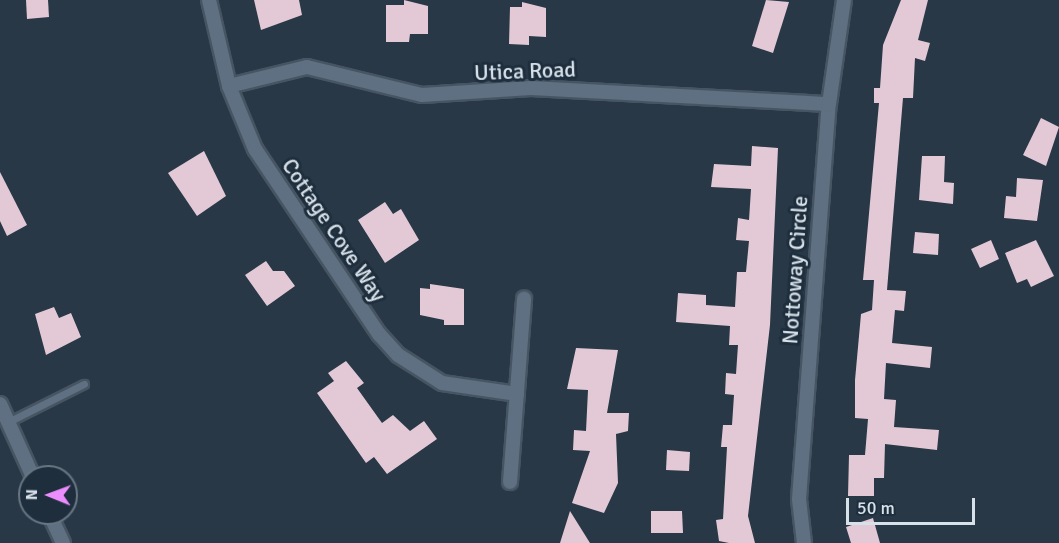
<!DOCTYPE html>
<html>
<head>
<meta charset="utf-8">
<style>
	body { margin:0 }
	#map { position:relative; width:1059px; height:543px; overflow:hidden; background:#283847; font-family:Signika,sans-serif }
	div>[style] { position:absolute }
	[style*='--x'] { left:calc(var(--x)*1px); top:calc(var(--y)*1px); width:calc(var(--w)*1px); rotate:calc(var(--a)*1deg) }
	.building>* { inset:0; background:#e3c9d5 }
	.roads { filter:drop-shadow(2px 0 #475562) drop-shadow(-2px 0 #475562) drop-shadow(0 2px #475562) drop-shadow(0 -2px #475562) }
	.service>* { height:7px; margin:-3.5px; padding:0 3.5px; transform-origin:3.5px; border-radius:3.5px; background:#5e7081 }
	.minor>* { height:14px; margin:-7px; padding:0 7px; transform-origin:7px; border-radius:7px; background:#5e7081 }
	span { translate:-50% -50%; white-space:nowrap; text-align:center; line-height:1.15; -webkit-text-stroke:6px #1e2e3c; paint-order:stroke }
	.street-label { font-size:22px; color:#d7e1ea }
	.north { position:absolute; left:18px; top:465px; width:60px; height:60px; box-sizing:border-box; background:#1e2e3c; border:2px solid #687682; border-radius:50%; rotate:271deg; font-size:16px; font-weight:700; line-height:24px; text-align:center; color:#d7e1ea }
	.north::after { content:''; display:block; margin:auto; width:21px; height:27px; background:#ea8dfd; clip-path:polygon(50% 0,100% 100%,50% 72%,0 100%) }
	.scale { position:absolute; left:846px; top:498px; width:129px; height:27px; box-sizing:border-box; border:3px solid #d7e1ea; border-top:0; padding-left:8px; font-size:18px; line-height:21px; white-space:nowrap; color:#d7e1ea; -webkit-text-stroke:4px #1e2e3c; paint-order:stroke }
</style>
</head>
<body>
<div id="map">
	<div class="building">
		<div style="clip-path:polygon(26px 0,48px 0,49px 17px,27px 19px)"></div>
		<div style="clip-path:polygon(254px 0,299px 0,302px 15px,261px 30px)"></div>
		<div style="clip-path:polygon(404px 0,428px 6px,428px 34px,410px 34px,409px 42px,386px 42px,386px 5px,404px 5px)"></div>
		<div style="clip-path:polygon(766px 0,789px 2px,773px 53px,752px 46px)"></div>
		<div style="clip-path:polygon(901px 0,928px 0,918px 40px,930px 43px,925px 61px,915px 58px,913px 98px,903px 98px,887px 290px,906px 291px,904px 311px,895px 310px,892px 343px,932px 347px,930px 368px,886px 363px,884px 399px,896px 400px,894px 427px,939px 430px,937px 450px,885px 444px,884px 478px,874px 478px,874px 496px,848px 496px,849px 455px,865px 455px,868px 419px,855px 418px,855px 380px,861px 314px,872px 310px,874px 280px,863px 280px,879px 103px,874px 103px,874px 88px,880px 88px,883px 45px)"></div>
		<div style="clip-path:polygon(522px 2px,546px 8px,546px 37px,529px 36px,529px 45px,509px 44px,510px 7px,522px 7px)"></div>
		<div style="clip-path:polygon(1041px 118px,1059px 127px,1046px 166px,1023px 155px)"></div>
		<div style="clip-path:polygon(752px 146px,778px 148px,770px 325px,748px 516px,755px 543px,729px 543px,719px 541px,716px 520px,723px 519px,727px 447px,721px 447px,723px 425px,732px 425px,734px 395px,725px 394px,726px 373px,736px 374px,738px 345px,729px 345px,730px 326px,676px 322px,678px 293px,706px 295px,706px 305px,735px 307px,737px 272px,746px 272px,749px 241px,736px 240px,738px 218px,749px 220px,751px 189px,711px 187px,714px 164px,751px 166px)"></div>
		<div style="clip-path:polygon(204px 151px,226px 196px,197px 216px,168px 173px)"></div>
		<div style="clip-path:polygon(922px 156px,945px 156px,944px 182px,954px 183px,953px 204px,919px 200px)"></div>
		<div style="clip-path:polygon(0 172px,27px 225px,7px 236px,0 221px)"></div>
		<div style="clip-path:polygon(1017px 178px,1043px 180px,1037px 221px,1004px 218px,1006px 196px,1016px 197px)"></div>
		<div style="clip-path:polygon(385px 202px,393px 214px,401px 209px,419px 240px,385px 263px,358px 220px)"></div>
		<div style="clip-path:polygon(915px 232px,939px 234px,938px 255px,913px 253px)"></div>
		<div style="clip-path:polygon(991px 240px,999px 259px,980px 268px,971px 249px)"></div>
		<div style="clip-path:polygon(1036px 240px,1054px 276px,1031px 287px,1027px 279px,1017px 283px,1005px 253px)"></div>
		<div style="clip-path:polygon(266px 261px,273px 271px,284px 271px,295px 286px,267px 306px,245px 275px)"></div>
		<div style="clip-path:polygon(430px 284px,464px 289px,464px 325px,444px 325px,444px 320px,420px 315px,420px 288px,430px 289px)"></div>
		<div style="clip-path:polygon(54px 307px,59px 318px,71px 313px,81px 337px,46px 355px,35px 314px)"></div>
		<div style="clip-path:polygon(576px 348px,618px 350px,607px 413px,629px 413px,628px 431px,616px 434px,618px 483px,604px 513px,572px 503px,590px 451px,573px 450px,574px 430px,586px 431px,588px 390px,567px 389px)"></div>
		<div style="clip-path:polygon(346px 361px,364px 383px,357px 388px,382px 423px,393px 415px,410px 431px,424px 421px,437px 439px,387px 474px,374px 457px,366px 463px,317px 393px,334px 381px,328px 373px)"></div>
		<div style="clip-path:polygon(667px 450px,690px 452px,689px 471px,666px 470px)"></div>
		<div style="clip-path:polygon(570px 511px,590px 543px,560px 543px)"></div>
		<div style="clip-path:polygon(651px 511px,682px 511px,683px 533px,651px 533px)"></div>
		<div style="clip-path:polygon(873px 518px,880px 543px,851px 543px,846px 527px)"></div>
	</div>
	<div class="roads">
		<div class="service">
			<div style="--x:8;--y:422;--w:85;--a:-26.6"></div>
		</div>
		<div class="minor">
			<div style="--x:209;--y:0;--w:88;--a:76.9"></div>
			<div style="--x:229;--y:86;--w:68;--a:67.6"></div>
			<div style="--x:255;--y:149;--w:223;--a:56.2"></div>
			<div style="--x:379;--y:334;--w:28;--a:48"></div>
			<div style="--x:398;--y:355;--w:52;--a:32.5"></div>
			<div style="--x:442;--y:383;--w:76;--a:8.3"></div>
			<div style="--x:229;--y:86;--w:80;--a:-13.7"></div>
			<div style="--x:307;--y:67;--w:118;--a:13.7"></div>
			<div style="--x:422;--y:95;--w:109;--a:-3.7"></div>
			<div style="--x:531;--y:88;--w:298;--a:3.1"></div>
			<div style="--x:0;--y:404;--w:80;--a:65.7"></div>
			<div style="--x:510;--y:482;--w:184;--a:-85.6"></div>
			<div style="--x:49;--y:513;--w:33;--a:65"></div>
			<div style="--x:804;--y:543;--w:44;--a:-96.5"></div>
			<div style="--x:799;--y:499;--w:396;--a:-85.7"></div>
			<div style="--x:829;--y:104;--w:105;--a:-81.8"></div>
		</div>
	</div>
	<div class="street-label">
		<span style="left:525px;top:71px;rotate:-2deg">Utica Road</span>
		<span style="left:334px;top:230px;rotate:56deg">Cottage Cove Way</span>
		<span style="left:795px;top:270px;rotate:-86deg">Nottoway Circle</span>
	</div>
	<div class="north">N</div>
	<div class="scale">50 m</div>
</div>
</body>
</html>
